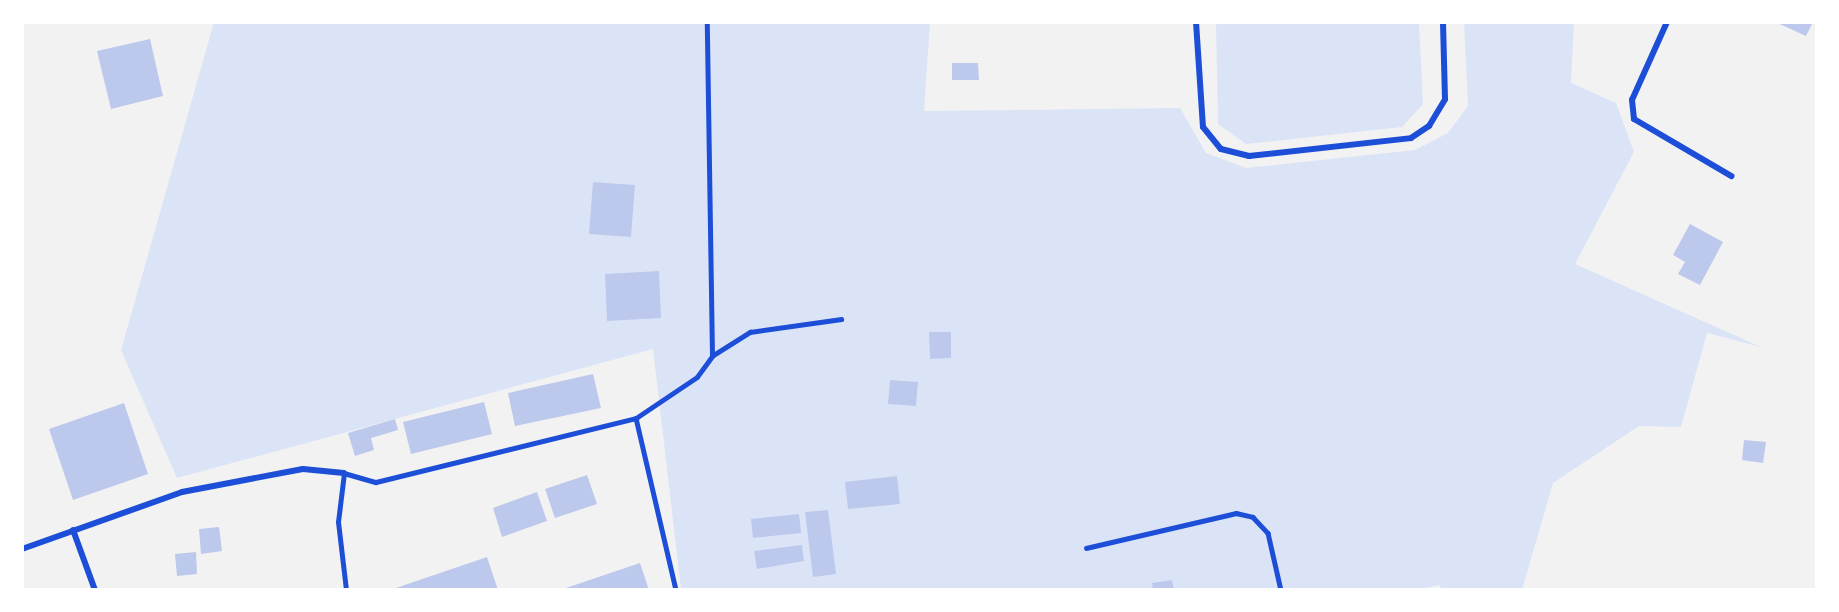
<!DOCTYPE html>
<html>
<head>
<meta charset="utf-8">
<style>
	body { margin:0 }
	#map { position:relative; width:1839px; height:612px; overflow:hidden; background:#f2f2f2; font-family:"Titillium Web",sans-serif }
	div>[style] { position:absolute }
	[style*='--x'] { left:calc(var(--x)*1px); top:calc(var(--y)*1px); width:calc(var(--w)*1px); rotate:calc(var(--a)*1deg) }
	.green>* { inset:0; background:#dbe4f7 }
	.building>* { inset:0; background:#bdc9ec }
	.service>* { height:4.5px; margin:-2.25px; padding:0 2.25px; transform-origin:2.25px; border-radius:2.25px; background:#1d4ed8 }
	.minor>* { height:6px; margin:-3px; padding:0 3px; transform-origin:3px; border-radius:3px; background:#1d4ed8 }
	span { translate:-50% -50%; white-space:nowrap; text-align:center; line-height:1.15; -webkit-text-stroke:6px #fff; paint-order:stroke }
	.frame { position:absolute; inset:0; border:24px solid #fff; pointer-events:none }
</style>
</head>
<body>
<div id="map">
	<div class="green">
		<div style="clip-path:polygon(214px 22px,930px 23px,924px 111px,1180px 108px,1206px 153px,1246px 168px,1415px 150px,1448px 133px,1468px 106px,1464px 23px,1574px 23px,1571px 83px,1616px 103px,1634px 152px,1575px 264px,1761px 347px,1707px 333px,1681px 427px,1639px 426px,1553px 483px,1522px 590px,1442px 589px,1439px 585px,1418px 590px,681px 589px,653px 349px,177px 478px,121px 350px)"></div>
		<div style="clip-path:polygon(1216px 23px,1419px 23px,1423px 104px,1402px 127px,1246px 144px,1218px 124px)"></div>
	</div>
	<div class="building">
		<div style="clip-path:polygon(1775px 22px,1813px 22px,1806px 36px)"></div>
		<div style="clip-path:polygon(150px 39px,163px 96px,111px 109px,97px 51px)"></div>
		<div style="clip-path:polygon(952px 63px,978px 63px,979px 80px,952px 80px)"></div>
		<div style="clip-path:polygon(593px 182px,635px 185px,631px 237px,589px 234px)"></div>
		<div style="clip-path:polygon(1690px 224px,1723px 242px,1700px 285px,1678px 274px,1685px 262px,1673px 255px)"></div>
		<div style="clip-path:polygon(659px 271px,661px 318px,607px 321px,605px 274px)"></div>
		<div style="clip-path:polygon(929px 332px,951px 332px,951px 358px,930px 359px)"></div>
		<div style="clip-path:polygon(593px 374px,601px 408px,515px 426px,508px 393px)"></div>
		<div style="clip-path:polygon(890px 380px,918px 382px,916px 406px,888px 404px)"></div>
		<div style="clip-path:polygon(484px 402px,492px 434px,411px 454px,403px 422px)"></div>
		<div style="clip-path:polygon(124px 403px,148px 474px,73px 500px,49px 429px)"></div>
		<div style="clip-path:polygon(395px 419px,398px 430px,371px 438px,374px 450px,355px 456px,348px 433px)"></div>
		<div style="clip-path:polygon(1744px 440px,1766px 442px,1763px 463px,1742px 460px)"></div>
		<div style="clip-path:polygon(587px 475px,597px 504px,555px 518px,545px 489px)"></div>
		<div style="clip-path:polygon(897px 476px,900px 504px,848px 509px,845px 482px)"></div>
		<div style="clip-path:polygon(537px 492px,547px 521px,502px 537px,493px 508px)"></div>
		<div style="clip-path:polygon(828px 510px,836px 574px,813px 577px,805px 512px)"></div>
		<div style="clip-path:polygon(799px 514px,801px 533px,753px 538px,751px 519px)"></div>
		<div style="clip-path:polygon(219px 527px,222px 551px,201px 554px,199px 529px)"></div>
		<div style="clip-path:polygon(802px 545px,804px 561px,757px 569px,754px 551px)"></div>
		<div style="clip-path:polygon(196px 552px,197px 574px,177px 576px,175px 554px)"></div>
		<div style="clip-path:polygon(487px 557px,498px 590px,393px 590px,393px 589px)"></div>
		<div style="clip-path:polygon(640px 563px,649px 590px,563px 590px,563px 589px)"></div>
		<div style="clip-path:polygon(1172px 580px,1174px 590px,1153px 590px,1152px 583px)"></div>
	</div>
	<div class="service">
		<div style="--x:712;--y:356;--w:45;--a:-32.3"></div>
		<div style="--x:750;--y:332;--w:92;--a:-8.1"></div>
		<div style="--x:636;--y:418;--w:177;--a:76.9"></div>
		<div style="--x:1086;--y:548;--w:154;--a:-13.1"></div>
		<div style="--x:1236;--y:513;--w:17;--a:13"></div>
		<div style="--x:1253;--y:517;--w:22;--a:47"></div>
		<div style="--x:1268;--y:533;--w:58;--a:77.2"></div>
		<div style="--x:346;--y:590;--w:68;--a:-96.7"></div>
		<div style="--x:338;--y:522;--w:49;--a:-83"></div>
		<div style="--x:344;--y:473;--w:33;--a:16"></div>
		<div style="--x:376;--y:482;--w:268;--a:-13.8"></div>
		<div style="--x:636;--y:418;--w:73;--a:-33.9"></div>
		<div style="--x:697;--y:377;--w:26;--a:-54"></div>
		<div style="--x:712;--y:356;--w:334;--a:-90.9"></div>
	</div>
	<div class="minor">
		<div style="--x:1196;--y:22;--w:105;--a:86.2"></div>
		<div style="--x:1203;--y:127;--w:28;--a:51"></div>
		<div style="--x:1221;--y:149;--w:29;--a:14"></div>
		<div style="--x:1249;--y:156;--w:163;--a:-6.3"></div>
		<div style="--x:1411;--y:138;--w:22;--a:-34"></div>
		<div style="--x:1429;--y:126;--w:31;--a:-59"></div>
		<div style="--x:1445;--y:99;--w:77;--a:-91.5"></div>
		<div style="--x:1667;--y:22;--w:85;--a:114.2"></div>
		<div style="--x:1632;--y:100;--w:19;--a:84"></div>
		<div style="--x:1634;--y:119;--w:113;--a:30.4"></div>
		<div style="--x:73;--y:530;--w:64;--a:69.9"></div>
		<div style="--x:22;--y:549;--w:170;--a:-19.6"></div>
		<div style="--x:182;--y:492;--w:123;--a:-10.8"></div>
		<div style="--x:303;--y:469;--w:41;--a:5.6"></div>
	</div>
	<div class="frame"></div>
</div>
</body>
</html>
